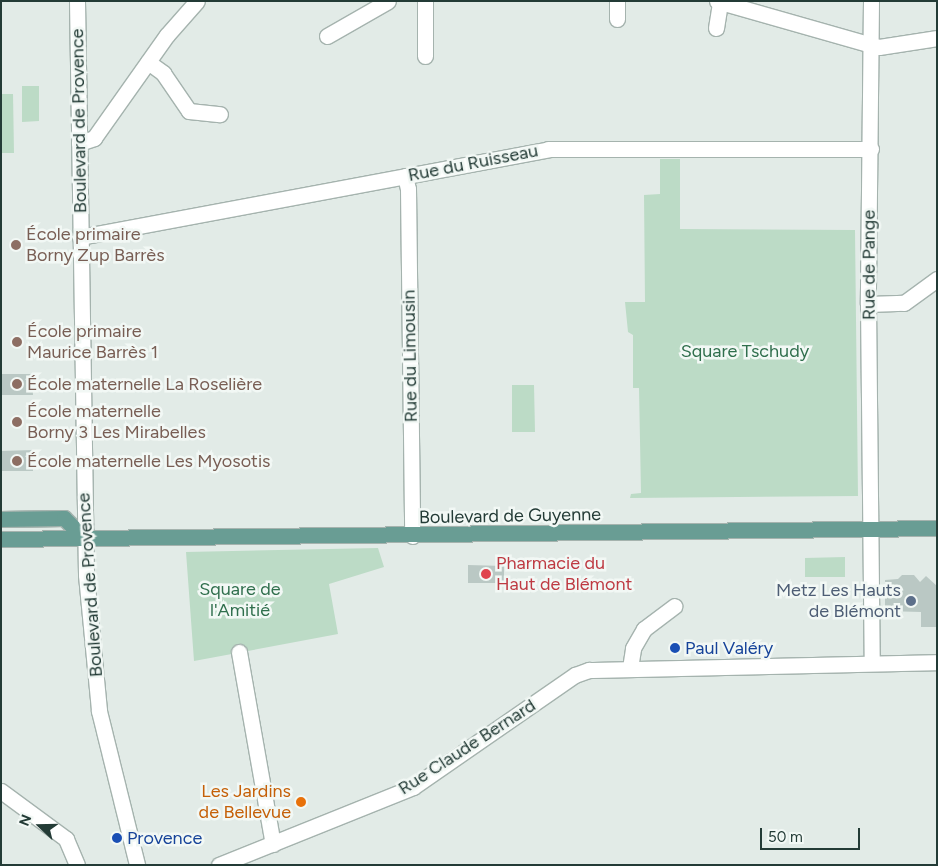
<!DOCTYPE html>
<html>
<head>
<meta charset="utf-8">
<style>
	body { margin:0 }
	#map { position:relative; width:938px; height:866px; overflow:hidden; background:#e2ebe7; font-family:Figtree,sans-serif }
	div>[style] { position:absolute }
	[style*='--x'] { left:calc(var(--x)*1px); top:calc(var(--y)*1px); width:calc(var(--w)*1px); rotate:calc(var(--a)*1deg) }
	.green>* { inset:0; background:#bcdbc6 }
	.building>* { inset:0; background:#bac8c4 }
	.roads { filter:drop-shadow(1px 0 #a5b3ae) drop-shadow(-1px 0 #a5b3ae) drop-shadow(0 1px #a5b3ae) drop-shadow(0 -1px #a5b3ae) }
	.minor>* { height:15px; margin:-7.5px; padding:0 7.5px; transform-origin:7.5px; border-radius:7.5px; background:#fff }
	.major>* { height:15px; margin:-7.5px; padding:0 7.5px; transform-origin:7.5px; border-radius:7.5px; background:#699d94 }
	.dots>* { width:14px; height:14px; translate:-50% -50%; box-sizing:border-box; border:2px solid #f2f8f5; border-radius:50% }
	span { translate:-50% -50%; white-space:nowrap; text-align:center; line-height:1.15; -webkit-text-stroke:5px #f2f8f5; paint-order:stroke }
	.street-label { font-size:18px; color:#233b36 }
	.education-label { font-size:18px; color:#785e54 }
	.left { translate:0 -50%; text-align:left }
	.park-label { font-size:18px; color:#306f4d }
	.health-label { font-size:18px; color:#be3a42 }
	.service-label { font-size:18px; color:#4e5e75 }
	.right { translate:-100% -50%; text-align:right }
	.transit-label { font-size:18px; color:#164399 }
	.food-label { font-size:18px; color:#c56008 }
	.frame { position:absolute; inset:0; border:2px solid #233b36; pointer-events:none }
	.north { position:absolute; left:15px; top:801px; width:50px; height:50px; -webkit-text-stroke:4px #f2f8f5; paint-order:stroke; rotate:291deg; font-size:14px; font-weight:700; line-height:20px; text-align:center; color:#233b36 }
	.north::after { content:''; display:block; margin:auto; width:18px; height:22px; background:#233b36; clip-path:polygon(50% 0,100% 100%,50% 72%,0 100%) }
	.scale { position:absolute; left:760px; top:828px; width:100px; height:22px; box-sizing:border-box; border:2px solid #233b36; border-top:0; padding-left:6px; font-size:15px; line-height:18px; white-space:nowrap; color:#233b36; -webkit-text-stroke:4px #f2f8f5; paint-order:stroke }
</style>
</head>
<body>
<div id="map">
	<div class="green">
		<div style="clip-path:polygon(22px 86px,39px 86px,39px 121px,22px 122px)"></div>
		<div style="clip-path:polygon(1px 94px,13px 94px,14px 153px,1px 153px)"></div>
		<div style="clip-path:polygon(660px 159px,680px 159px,680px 229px,855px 230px,858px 496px,630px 498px,631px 494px,641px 493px,639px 388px,633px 388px,633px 335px,628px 332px,625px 302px,645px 302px,644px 195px,660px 194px)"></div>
		<div style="clip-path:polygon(512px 385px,534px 385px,535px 432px,512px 432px)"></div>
		<div style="clip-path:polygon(378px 548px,384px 567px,329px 584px,338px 634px,194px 661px,186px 552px)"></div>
		<div style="clip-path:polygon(845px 557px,845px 577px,805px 577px,805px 558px)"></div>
	</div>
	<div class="building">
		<div style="clip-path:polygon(1px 374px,32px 374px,33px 395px,1px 395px)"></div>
		<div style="clip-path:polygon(33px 450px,33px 471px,1px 471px,1px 451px)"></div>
		<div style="clip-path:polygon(468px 565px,504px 566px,504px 583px,468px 583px)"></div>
		<div style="clip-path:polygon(902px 575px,914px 575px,920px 582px,926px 576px,937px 586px,937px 627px,921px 627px,921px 612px,885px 611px,885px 580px,898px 579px)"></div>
	</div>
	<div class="roads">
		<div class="minor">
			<div style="--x:77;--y:1;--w:574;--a:89.1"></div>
			<div style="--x:86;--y:575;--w:137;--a:84.5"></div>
			<div style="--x:99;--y:711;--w:159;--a:76.1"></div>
			<div style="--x:617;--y:1;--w:18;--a:90"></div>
			<div style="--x:717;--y:1;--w:168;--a:15.9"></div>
			<div style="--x:879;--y:47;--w:59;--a:-8.8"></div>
			<div style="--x:871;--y:1;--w:303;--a:90.6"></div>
			<div style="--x:868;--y:304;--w:359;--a:89.4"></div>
			<div style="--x:716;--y:28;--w:26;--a:-81"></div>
			<div style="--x:327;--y:36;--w:70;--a:-29.8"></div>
			<div style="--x:425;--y:56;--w:55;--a:-90"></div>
			<div style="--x:148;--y:62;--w:19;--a:36"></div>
			<div style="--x:163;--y:73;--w:46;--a:55.6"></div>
			<div style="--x:189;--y:111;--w:31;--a:6"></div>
			<div style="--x:79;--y:143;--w:16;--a:-18"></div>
			<div style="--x:94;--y:138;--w:126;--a:-54.7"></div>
			<div style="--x:167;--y:35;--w:45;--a:-48.6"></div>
			<div style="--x:405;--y:176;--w:13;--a:77"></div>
			<div style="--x:408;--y:189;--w:347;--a:89.3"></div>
			<div style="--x:80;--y:237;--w:476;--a:-10.6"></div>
			<div style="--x:548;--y:149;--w:323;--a:0"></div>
			<div style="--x:868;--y:304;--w:36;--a:-2"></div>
			<div style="--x:904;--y:303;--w:41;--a:-36"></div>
			<div style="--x:239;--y:652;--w:195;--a:80"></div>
			<div style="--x:630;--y:668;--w:20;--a:-81"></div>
			<div style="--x:633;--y:648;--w:22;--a:-60"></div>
			<div style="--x:644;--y:629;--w:38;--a:-37"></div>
			<div style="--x:1;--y:791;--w:81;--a:36.4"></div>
			<div style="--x:66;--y:839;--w:28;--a:67"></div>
			<div style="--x:219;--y:865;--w:209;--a:-21.9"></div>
			<div style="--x:413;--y:787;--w:197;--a:-34.7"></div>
			<div style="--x:575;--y:675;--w:15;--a:-20"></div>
			<div style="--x:589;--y:670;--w:348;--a:-1.3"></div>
		</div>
		<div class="major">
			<div style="--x:1;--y:519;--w:63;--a:-0.9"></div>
			<div style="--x:64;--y:518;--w:28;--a:45"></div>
			<div style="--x:1;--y:539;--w:936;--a:-0.67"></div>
		</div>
	</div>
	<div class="dots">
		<div style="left:16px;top:245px;background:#8d6e63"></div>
		<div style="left:17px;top:342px;background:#8d6e63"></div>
		<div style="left:17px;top:384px;background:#8d6e63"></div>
		<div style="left:17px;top:422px;background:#8d6e63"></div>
		<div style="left:17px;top:461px;background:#8d6e63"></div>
		<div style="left:486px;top:574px;background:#e0444e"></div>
		<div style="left:911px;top:601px;background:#5c6f8a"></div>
		<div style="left:675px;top:648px;background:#1a4fb4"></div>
		<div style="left:301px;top:802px;background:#e8710a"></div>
		<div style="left:117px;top:838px;background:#1a4fb4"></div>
	</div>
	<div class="street-label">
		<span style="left:79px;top:121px;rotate:-91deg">Boulevard de Provence</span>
		<span style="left:473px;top:163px;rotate:-11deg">Rue du Ruisseau</span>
		<span style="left:869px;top:265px;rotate:-90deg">Rue de Pange</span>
		<span style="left:410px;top:356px;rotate:-91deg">Rue du Limousin</span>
		<span style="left:510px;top:516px;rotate:-1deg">Boulevard de Guyenne</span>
		<span style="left:90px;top:585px;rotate:-94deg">Boulevard de Provence</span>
		<span style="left:467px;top:747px;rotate:-33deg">Rue Claude Bernard</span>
	</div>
	<div class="education-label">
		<span class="left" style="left:26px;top:245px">École primaire<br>Borny Zup Barrès</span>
		<span class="left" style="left:27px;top:342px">École primaire<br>Maurice Barrès 1</span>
		<span class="left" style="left:27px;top:384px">École maternelle La Roselière</span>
		<span class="left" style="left:27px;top:422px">École maternelle<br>Borny 3 Les Mirabelles</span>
		<span class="left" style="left:27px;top:461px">École maternelle Les Myosotis</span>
	</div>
	<div class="park-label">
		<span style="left:745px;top:351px">Square Tschudy</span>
		<span style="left:240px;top:600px">Square de<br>l'Amitié</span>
	</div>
	<div class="health-label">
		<span class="left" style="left:496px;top:574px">Pharmacie du<br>Haut de Blémont</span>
	</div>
	<div class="service-label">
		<span class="right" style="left:901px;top:601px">Metz Les Hauts<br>de Blémont</span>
	</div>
	<div class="transit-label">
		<span class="left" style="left:685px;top:648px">Paul Valéry</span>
		<span class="left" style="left:127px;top:838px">Provence</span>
	</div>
	<div class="food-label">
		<span class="right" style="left:291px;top:802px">Les Jardins<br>de Bellevue</span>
	</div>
	<div class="frame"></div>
	<div class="north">N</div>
	<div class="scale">50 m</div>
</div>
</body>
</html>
